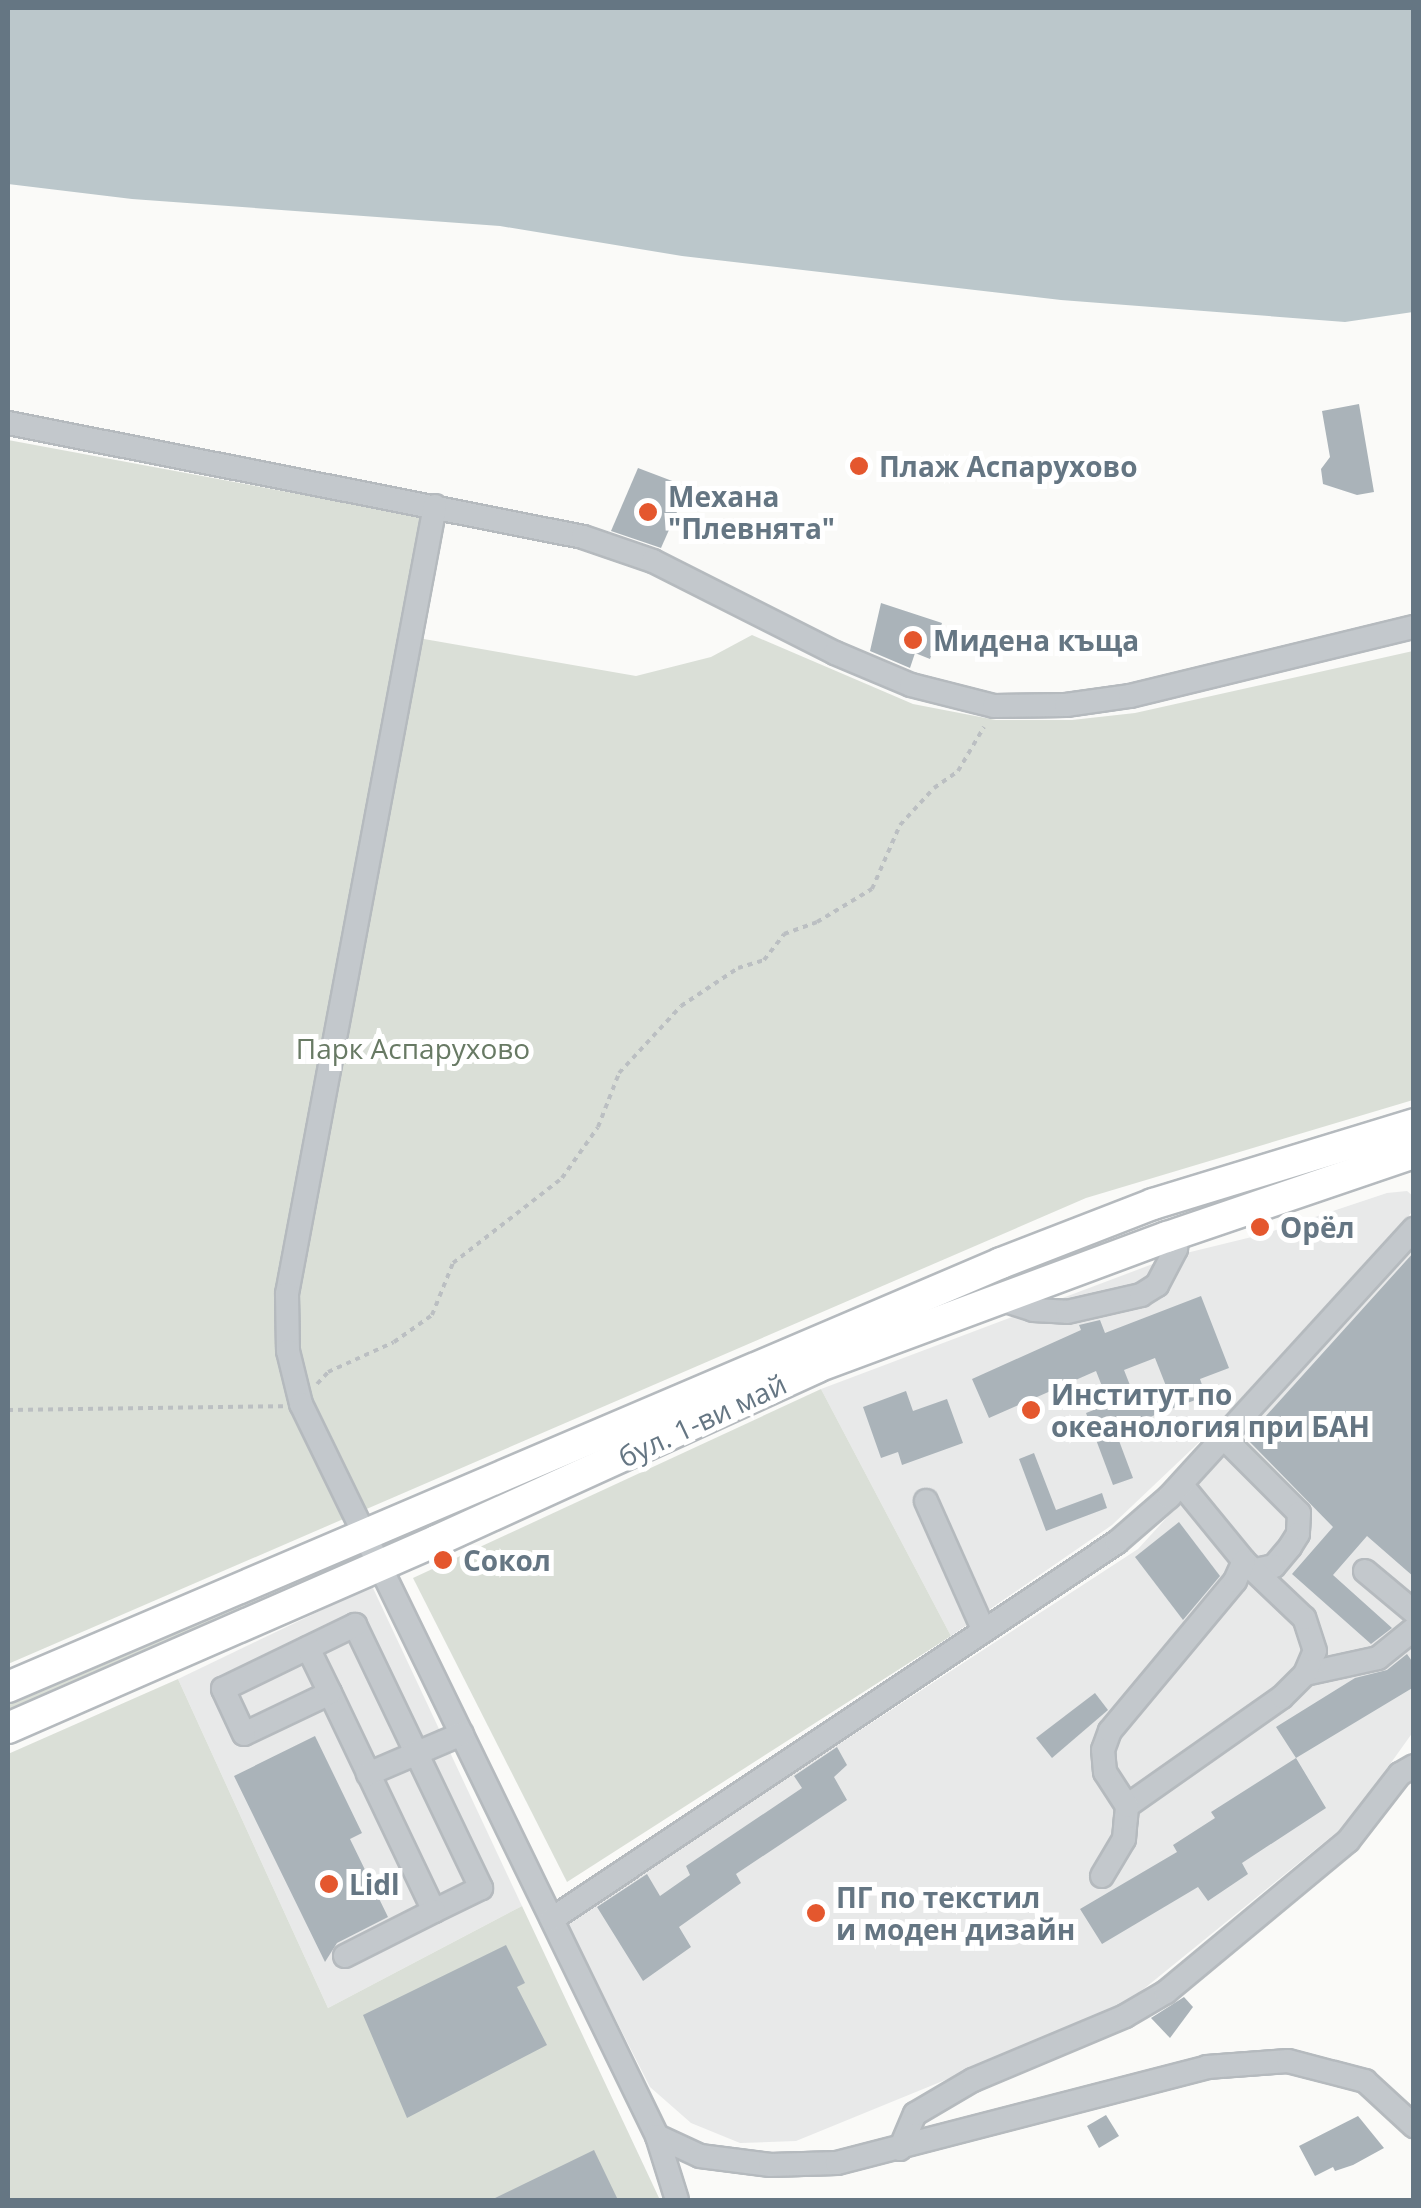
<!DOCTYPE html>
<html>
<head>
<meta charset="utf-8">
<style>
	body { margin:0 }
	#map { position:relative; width:1421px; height:2208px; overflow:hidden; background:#fafaf8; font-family:"Open Sans",sans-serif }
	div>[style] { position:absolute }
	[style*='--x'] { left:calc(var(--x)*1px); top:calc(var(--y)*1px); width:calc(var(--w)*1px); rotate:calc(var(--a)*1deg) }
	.built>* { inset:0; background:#e8e9e9 }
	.green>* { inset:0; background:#dadfd7 }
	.water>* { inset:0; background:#bbc7cb }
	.building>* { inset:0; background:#aab3b9 }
	.path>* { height:4px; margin-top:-2px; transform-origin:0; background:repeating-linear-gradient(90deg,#bbbfc2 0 5px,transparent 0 10px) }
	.roads { filter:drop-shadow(2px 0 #b5babe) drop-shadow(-2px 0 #b5babe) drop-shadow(0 2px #b5babe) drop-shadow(0 -2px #b5babe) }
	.minor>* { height:22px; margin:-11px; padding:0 11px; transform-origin:11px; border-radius:11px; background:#c3c8cc }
	.major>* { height:30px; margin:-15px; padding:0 15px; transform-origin:15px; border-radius:15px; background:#fff }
	.dots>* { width:28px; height:28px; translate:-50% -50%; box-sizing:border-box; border:5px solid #fff; border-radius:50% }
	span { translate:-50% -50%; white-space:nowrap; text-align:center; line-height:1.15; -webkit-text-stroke:10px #fff; paint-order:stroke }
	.poi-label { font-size:28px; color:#657683; font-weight:700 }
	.left { translate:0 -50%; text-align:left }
	.park-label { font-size:28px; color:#687a64 }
	.street-label { font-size:28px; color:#657683 }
	.frame { position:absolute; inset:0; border:10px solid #657683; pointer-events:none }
</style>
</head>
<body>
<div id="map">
	<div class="built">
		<div style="clip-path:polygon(1407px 1191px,1413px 1196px,1413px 1211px,1211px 1431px,1112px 1525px,951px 1636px,821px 1389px,1174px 1256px,1264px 1234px,1387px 1193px)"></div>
		<div style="clip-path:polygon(1413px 1249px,1413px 1732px,1348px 1823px,1119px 2009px,796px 2141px,740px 2143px,691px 2123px,650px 2087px,566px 1922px,1138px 1549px)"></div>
		<div style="clip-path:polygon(372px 1586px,522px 1906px,328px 2008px,178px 1679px)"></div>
	</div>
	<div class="green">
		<div style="clip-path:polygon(8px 440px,423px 517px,401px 635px,636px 676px,711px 657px,752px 635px,913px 704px,996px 720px,1072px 720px,1135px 713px,1413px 651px,1413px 1100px,1086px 1198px,8px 1664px)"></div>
		<div style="clip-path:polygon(821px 1389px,951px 1636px,567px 1882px,413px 1578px)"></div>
		<div style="clip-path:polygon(337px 1557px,340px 1565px,8px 1718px,8px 1694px)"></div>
		<div style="clip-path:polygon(178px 1679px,328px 2008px,522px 1906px,660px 2200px,8px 2200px,8px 1754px)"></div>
	</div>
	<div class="water">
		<div style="clip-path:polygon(8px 8px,1413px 8px,1413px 312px,1345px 322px,1061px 300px,682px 256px,500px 226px,132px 199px,8px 184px)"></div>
	</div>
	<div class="building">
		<div style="clip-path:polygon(1359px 404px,1374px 492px,1357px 495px,1323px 484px,1321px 469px,1330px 457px,1322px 411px)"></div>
		<div style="clip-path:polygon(638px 468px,688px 487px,661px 548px,611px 531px)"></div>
		<div style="clip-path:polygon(881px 603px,942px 623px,930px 659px,915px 653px,910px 668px,870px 651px)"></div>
		<div style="clip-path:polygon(1414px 1252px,1414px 1577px,1367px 1536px,1333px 1575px,1392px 1628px,1371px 1644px,1292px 1574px,1333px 1527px,1246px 1438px)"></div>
		<div style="clip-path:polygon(evenodd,1201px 1296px,1229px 1368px,1200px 1379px,1206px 1396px,1115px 1430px,1133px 1478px,1113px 1485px,1086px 1413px,1109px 1404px,1096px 1371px,989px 1418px,972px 1379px,1081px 1330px,1079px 1325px,1100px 1320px,1105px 1333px,1201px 1296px,1155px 1358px,1166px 1386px,1135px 1398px,1124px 1370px,1155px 1358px)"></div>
		<div style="clip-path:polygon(906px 1391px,913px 1411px,947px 1399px,963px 1443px,902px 1465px,898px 1452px,881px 1458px,863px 1407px)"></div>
		<div style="clip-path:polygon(1034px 1453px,1056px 1510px,1102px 1493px,1107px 1508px,1046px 1531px,1019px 1459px)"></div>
		<div style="clip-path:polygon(1179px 1522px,1220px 1576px,1183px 1620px,1135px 1557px)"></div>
		<div style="clip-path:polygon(1407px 1654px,1414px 1664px,1414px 1687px,1296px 1758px,1276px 1727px,1355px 1678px,1387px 1670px)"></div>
		<div style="clip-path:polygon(1095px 1693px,1108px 1710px,1052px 1758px,1036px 1738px)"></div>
		<div style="clip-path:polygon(315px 1736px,362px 1833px,350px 1839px,388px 1917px,337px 1943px,325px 1962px,234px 1776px)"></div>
		<div style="clip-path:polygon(837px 1747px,847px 1765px,834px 1777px,847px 1800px,736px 1874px,741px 1883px,679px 1927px,691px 1947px,643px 1981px,597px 1907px,647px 1874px,660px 1896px,690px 1875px,686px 1866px,802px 1788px,794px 1776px)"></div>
		<div style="clip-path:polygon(1296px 1758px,1326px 1808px,1242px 1863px,1248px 1874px,1208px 1901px,1198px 1887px,1102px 1944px,1080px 1909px,1177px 1852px,1173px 1845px,1215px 1818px,1211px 1812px)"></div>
		<div style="clip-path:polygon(506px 1945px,525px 1983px,517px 1987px,547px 2045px,407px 2118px,363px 2015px)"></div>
		<div style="clip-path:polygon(1184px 1997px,1193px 2007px,1170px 2038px,1151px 2018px)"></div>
		<div style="clip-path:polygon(1106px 2115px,1119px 2136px,1099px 2148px,1087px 2126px)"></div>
		<div style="clip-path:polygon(1358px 2116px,1384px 2148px,1353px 2165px,1335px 2171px,1333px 2167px,1315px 2176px,1299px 2146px)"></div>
		<div style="clip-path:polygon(594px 2150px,618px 2200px,491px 2200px)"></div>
	</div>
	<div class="path">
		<div style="--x:317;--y:1384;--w:16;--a:-47"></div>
		<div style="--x:328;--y:1372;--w:72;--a:-24.4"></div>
		<div style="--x:394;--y:1342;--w:47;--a:-35.4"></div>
		<div style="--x:432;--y:1315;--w:56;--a:-68"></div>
		<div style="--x:453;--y:1263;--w:138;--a:-37.9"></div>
		<div style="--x:562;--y:1178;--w:62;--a:-54.8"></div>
		<div style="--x:598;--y:1127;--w:58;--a:-68.7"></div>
		<div style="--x:619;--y:1073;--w:91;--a:-47.2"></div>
		<div style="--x:681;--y:1006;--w:69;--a:-33.7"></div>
		<div style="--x:738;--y:968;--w:27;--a:-17"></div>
		<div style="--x:764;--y:960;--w:33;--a:-52"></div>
		<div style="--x:784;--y:934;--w:35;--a:-20"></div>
		<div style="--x:817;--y:922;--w:64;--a:-31"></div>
		<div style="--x:872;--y:889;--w:70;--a:-66.4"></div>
		<div style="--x:900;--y:825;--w:50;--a:-47.4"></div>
		<div style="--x:934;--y:788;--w:29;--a:-35"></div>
		<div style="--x:958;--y:771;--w:51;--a:-59.4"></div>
		<div style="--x:8;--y:1410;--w:275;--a:-0.8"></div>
	</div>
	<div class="roads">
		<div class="minor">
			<div style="--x:8;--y:423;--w:586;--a:11.21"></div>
			<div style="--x:583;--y:537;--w:74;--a:18.9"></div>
			<div style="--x:653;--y:561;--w:204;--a:26.8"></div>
			<div style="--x:835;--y:653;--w:82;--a:22.8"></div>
			<div style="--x:911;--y:685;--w:86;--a:14.2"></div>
			<div style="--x:994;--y:706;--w:72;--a:-0.8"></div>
			<div style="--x:1066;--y:705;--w:65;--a:-8"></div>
			<div style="--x:1130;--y:696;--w:292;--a:-13.7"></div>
			<div style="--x:435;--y:506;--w:802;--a:100.64"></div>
			<div style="--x:287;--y:1294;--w:57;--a:89"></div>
			<div style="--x:288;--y:1351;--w:55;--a:76.2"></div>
			<div style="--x:301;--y:1404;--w:814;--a:64.06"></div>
			<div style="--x:657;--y:2136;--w:47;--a:24.9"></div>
			<div style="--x:700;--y:2156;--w:71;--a:7.3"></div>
			<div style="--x:770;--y:2165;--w:67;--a:-1.7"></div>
			<div style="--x:837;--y:2163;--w:382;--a:-14.5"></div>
			<div style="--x:1207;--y:2067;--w:81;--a:-4.2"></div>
			<div style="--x:1288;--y:2061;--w:80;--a:14.6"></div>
			<div style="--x:1365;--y:2081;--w:67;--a:42.6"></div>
			<div style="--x:1003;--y:1300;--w:32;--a:18"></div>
			<div style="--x:1033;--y:1310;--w:34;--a:3"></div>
			<div style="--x:1067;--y:1312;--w:76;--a:-12.9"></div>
			<div style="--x:1141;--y:1295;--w:19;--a:-32"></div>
			<div style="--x:1157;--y:1285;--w:41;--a:-62.2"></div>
			<div style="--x:1176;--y:1249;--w:16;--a:-83"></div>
			<div style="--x:1224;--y:1438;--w:106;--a:45"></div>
			<div style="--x:1299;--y:1513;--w:21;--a:93"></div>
			<div style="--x:1298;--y:1534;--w:15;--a:122"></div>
			<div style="--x:1290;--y:1547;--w:25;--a:130"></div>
			<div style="--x:1274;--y:1566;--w:19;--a:168"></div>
			<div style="--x:926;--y:1501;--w:142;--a:66"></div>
			<div style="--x:1365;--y:1571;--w:64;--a:39.9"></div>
			<div style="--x:355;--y:1625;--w:292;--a:64.4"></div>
			<div style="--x:481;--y:1888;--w:52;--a:153.9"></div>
			<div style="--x:434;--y:1911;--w:242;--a:-115.5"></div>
			<div style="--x:330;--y:1693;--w:95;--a:154.5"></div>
			<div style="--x:244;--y:1734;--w:50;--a:-115"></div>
			<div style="--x:223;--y:1689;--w:147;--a:-25.9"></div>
			<div style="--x:308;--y:1648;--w:50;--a:63.9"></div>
			<div style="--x:1305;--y:1674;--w:75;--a:-12.4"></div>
			<div style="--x:1378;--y:1658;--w:46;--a:-38.9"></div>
			<div style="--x:368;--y:1774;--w:102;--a:-23.1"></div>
			<div style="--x:1127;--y:1806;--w:189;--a:-35.1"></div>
			<div style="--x:1282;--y:1697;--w:33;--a:-45"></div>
			<div style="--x:1305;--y:1674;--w:25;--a:-67"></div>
			<div style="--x:1315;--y:1651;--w:35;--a:-108"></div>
			<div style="--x:1304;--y:1618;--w:83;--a:-136.5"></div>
			<div style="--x:1244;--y:1561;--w:99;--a:-129.3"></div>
			<div style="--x:1102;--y:1876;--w:43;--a:-59.3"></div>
			<div style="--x:1124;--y:1839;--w:21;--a:-85"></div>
			<div style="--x:1126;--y:1818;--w:12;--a:-85"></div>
			<div style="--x:1127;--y:1806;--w:40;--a:-122.9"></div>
			<div style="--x:1105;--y:1772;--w:22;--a:-95"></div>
			<div style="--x:1103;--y:1750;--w:20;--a:-70"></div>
			<div style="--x:1110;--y:1731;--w:195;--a:-50.2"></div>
			<div style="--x:1235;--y:1581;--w:22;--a:-66"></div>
			<div style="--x:552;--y:1919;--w:679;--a:-33.71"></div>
			<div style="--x:1117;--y:1542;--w:69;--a:-40.9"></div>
			<div style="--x:1169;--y:1497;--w:363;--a:-47.6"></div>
			<div style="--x:345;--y:1956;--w:100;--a:-26.8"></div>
			<div style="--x:657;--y:2136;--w:67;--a:72.6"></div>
			<div style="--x:900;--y:2149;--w:38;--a:-67"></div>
			<div style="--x:915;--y:2114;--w:67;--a:-30.4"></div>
			<div style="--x:973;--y:2080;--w:165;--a:-22.8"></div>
			<div style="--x:1125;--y:2016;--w:48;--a:-30.3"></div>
			<div style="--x:1166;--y:1992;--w:236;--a:-39.7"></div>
			<div style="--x:1348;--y:1841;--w:85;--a:-52.2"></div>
			<div style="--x:1400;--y:1774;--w:16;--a:-30"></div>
		</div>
		<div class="major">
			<div style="--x:8;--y:1687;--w:1080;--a:-23.12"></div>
			<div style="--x:1001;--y:1263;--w:163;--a:-21.2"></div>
			<div style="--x:1153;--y:1204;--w:273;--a:-17"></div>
			<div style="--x:8;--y:1728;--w:467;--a:-23.6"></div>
			<div style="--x:436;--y:1541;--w:419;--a:-24.5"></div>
			<div style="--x:817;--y:1367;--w:373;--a:-20.4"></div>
			<div style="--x:1167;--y:1237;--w:261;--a:-18.8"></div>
		</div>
	</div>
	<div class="dots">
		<div style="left:859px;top:466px;background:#e4572e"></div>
		<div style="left:648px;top:512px;background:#e4572e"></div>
		<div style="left:913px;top:640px;background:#e4572e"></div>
		<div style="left:1260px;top:1227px;background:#e4572e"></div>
		<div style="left:1031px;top:1410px;background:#e4572e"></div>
		<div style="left:443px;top:1560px;background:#e4572e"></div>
		<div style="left:329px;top:1884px;background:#e4572e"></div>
		<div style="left:816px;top:1913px;background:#e4572e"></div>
	</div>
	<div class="poi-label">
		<span class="left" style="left:879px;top:466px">Плаж Аспарухово</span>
		<span class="left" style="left:668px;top:512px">Механа<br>"Плевнята"</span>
		<span class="left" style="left:933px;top:640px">Мидена къща</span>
		<span class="left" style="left:1280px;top:1227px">Орёл</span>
		<span class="left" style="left:1051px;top:1410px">Институт по<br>океанология при БАН</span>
		<span class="left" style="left:463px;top:1560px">Сокол</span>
		<span class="left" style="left:349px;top:1884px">Lidl</span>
		<span class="left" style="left:836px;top:1913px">ПГ по текстил<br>и моден дизайн</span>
	</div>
	<div class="park-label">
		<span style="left:413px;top:1048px">Парк Аспарухово</span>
	</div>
	<div class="street-label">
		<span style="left:702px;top:1420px;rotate:-25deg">бул. 1-ви май</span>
	</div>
	<div class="frame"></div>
</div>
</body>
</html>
